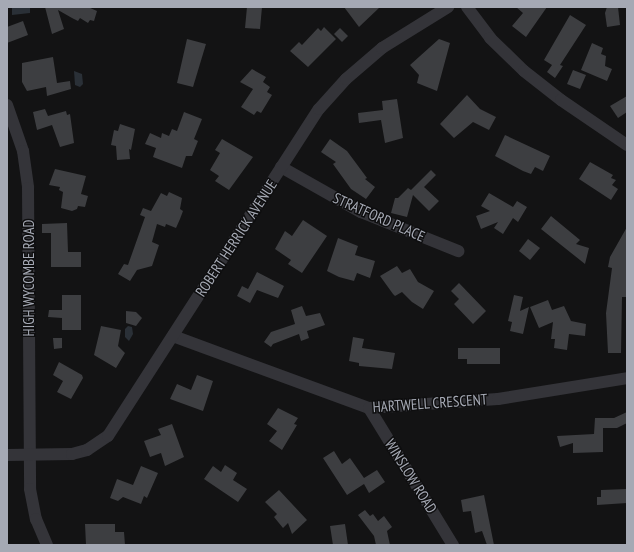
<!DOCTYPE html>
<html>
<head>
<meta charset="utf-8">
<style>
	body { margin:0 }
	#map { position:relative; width:634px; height:552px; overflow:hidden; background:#131314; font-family:"PT Sans Narrow",sans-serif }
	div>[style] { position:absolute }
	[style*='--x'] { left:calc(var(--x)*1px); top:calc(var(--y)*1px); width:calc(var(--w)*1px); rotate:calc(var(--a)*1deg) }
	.water>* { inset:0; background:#2a3037 }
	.building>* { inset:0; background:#3d3e41 }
	.minor>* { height:12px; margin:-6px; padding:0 6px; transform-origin:6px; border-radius:6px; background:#343439 }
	span { translate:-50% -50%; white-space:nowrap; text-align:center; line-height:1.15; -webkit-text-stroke:3px #0e0e0f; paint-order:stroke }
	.street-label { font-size:15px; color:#a5a9b4 }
	.frame { position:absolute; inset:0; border:8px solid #a5a9b4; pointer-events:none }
</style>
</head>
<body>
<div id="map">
	<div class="water">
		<div style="clip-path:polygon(12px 7px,30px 7px,30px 13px,12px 15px)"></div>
		<div style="clip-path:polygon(74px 71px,82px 74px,83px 84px,80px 87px,75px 85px)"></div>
		<div style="clip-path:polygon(128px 326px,132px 327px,133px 334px,129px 341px,125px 337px,125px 329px)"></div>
	</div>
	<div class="building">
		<div style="clip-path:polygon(45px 7px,88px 7px,97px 11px,94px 21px,90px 20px,88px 23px,80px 18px,78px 21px,72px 18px,58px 10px,64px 29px,52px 34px)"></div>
		<div style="clip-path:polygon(247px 7px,262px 7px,260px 29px,245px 28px)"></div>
		<div style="clip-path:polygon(344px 7px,380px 7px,359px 27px)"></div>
		<div style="clip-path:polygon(516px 7px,547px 7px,526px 37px,512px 26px,523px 13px)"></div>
		<div style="clip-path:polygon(607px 7px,618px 7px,620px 25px,607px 27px,605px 13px)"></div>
		<div style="clip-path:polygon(570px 15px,586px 25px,560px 65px,563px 66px,555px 78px,547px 72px,552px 65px,544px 60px)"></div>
		<div style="clip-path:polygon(23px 21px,28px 35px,7px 43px,7px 27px)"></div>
		<div style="clip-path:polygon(324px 27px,336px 39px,308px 67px,290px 51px,299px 42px,302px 45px,318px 28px,321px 31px)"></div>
		<div style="clip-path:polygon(340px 28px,348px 36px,342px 42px,334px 34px)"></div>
		<div style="clip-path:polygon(187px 39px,206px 44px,193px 87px,177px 83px)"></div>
		<div style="clip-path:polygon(439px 39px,450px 43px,437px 91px,417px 83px,419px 75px,410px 65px)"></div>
		<div style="clip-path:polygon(592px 43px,603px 48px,601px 54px,606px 56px,605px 66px,612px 69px,607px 81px,581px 70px)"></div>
		<div style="clip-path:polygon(53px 57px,57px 83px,70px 81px,71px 89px,47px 96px,46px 87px,27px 91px,22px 82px,22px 63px)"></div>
		<div style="clip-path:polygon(252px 69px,266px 77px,263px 82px,270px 87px,267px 92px,272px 95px,261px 113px,257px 111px,254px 115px,241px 107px,253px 89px,240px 82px)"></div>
		<div style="clip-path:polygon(573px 70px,586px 75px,580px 89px,567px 84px)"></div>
		<div style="clip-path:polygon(467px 95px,480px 109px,496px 117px,489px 130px,473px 122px,454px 138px,440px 124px)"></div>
		<div style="clip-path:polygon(627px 96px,627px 112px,618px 118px,610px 106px)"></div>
		<div style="clip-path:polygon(397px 99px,403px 138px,385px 143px,381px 120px,359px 123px,358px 113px,383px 110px,382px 101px)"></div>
		<div style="clip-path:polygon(45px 109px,48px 116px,66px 111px,67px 115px,70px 114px,74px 143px,60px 147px,52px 125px,37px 130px,33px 112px)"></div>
		<div style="clip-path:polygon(184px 112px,202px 119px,194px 139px,198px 141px,192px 156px,186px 156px,182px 168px,153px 157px,156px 148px,145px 144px,150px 133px,161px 138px,162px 133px,169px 136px,172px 129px,177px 131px)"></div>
		<div style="clip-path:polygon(120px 124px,135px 129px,131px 150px,129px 149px,130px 159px,117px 160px,116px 146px,111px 145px,114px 130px,118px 131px)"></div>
		<div style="clip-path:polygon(505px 135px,550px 156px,543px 171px,535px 167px,531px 174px,523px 171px,495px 156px)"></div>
		<div style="clip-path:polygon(222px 139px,253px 157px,229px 190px,215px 181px,219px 176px,210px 170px,220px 153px,215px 150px)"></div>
		<div style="clip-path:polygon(330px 139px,347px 151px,367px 178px,365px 179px,375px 187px,366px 199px,351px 189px,333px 164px,336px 162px,321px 152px)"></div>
		<div style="clip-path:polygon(590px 162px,613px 175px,611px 178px,616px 180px,612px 185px,618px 189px,611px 200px,579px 179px)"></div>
		<div style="clip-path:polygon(55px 169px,86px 176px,81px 194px,88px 196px,85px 207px,78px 206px,77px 209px,72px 211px,61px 208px,63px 192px,59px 190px,60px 187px,49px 185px)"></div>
		<div style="clip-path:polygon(431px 170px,436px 175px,424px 187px,439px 201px,429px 211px,413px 195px,407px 217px,391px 213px,395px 198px,398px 198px,408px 188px,411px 190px)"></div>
		<div style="clip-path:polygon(169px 192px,182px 198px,180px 209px,183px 211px,180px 219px,176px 228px,166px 224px,165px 227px,157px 224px,152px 242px,159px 245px,152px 266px,137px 270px,130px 281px,118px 274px,124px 264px,128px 265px,145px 217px,140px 215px,143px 208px,151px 211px,161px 193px,167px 196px)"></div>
		<div style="clip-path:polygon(489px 193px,513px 207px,517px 201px,527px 207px,518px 222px,513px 218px,503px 234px,494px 228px,498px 222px,481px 229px,476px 216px,490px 211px,481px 206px)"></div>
		<div style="clip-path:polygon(551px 216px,580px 240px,576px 244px,589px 248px,585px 264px,541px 229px)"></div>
		<div style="clip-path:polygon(303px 220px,327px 236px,302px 273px,288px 264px,291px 260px,275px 249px,285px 231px,292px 236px)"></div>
		<div style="clip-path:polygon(67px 223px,68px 252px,81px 252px,81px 267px,51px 267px,51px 233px,42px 233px,42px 224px)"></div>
		<div style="clip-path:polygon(627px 227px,627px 297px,622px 297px,621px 353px,608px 353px,606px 313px,612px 268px,608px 267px,610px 257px)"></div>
		<div style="clip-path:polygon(338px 238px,358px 246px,355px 255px,375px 261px,370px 278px,357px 273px,354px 281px,339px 277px,327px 271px)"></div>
		<div style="clip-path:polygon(528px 239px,540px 248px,530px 260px,519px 251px)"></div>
		<div style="clip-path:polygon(397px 266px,402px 273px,410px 269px,418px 282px,434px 291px,423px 309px,412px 302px,402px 292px,395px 296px,393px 294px,380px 276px)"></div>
		<div style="clip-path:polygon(257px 272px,284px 286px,278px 298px,257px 290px,250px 303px,237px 296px,242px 286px,248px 289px)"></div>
		<div style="clip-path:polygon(459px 283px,486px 311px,473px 324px,454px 304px,459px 299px,451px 291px)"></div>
		<div style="clip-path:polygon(62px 295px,81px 295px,81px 330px,62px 330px,62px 318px,48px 317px,49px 310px,62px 310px)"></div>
		<div style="clip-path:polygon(514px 295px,523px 297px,520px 311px,529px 307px,523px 334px,510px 331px,512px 322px,508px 321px)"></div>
		<div style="clip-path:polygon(548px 300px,552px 310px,564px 306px,571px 321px,586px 324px,585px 336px,569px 334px,567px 350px,554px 348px,555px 339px,551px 339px,553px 322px,539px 328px,530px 307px)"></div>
		<div style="clip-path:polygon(302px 306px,306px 316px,320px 313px,325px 325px,307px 331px,309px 338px,301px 341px,299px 334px,273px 344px,271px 347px,264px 342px,271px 332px,295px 324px,291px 310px)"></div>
		<div style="clip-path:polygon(126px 311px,136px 312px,142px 318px,136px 326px,126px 323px)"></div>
		<div style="clip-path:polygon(101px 326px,121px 330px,118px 346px,125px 353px,116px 368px,94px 355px)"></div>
		<div style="clip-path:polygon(353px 337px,364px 339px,362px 348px,395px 353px,392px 369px,359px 366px,359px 363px,349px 361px)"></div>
		<div style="clip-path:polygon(53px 338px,62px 338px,62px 348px,54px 349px)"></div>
		<div style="clip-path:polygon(458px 348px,500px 348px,500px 364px,467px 364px,467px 359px,458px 359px)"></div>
		<div style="clip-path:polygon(59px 362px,82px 375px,83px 378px,71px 399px,57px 392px,63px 381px,53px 375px)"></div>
		<div style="clip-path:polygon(197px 375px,213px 381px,203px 411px,170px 399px,177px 384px,191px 390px)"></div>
		<div style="clip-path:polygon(278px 408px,298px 418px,294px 424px,297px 425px,282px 450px,269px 441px,277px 431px,267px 424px)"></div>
		<div style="clip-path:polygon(627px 412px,627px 423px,617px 428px,603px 428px,603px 452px,573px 453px,573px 443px,560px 447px,557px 436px,594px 434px,595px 418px,614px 418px)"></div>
		<div style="clip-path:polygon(172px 424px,184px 457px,165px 466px,161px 453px,150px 457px,144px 441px,161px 435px,158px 429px)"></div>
		<div style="clip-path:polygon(334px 451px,342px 464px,350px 458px,364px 478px,377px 470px,385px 482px,369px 493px,364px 484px,347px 495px,323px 458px)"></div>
		<div style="clip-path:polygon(225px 465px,237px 473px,233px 480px,247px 489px,238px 502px,204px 479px,213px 466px,221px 472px)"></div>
		<div style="clip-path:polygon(141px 466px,158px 473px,147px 498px,144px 496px,141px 504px,123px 497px,118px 501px,110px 498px,117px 479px,133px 485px)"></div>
		<div style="clip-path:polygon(627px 489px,627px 503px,597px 505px,597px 497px,601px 497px,601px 490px)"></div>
		<div style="clip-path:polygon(279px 490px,307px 520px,292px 534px,288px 523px,283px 528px,274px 517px,277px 514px,265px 502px)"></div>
		<div style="clip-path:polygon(484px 495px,494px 545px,487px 545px,482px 531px,475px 533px,471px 511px,463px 512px,461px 500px)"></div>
		<div style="clip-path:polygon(365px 510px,370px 516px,373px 514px,378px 521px,384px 516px,392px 527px,387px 531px,390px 545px,376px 545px,374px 536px,358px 515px)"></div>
		<div style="clip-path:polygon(85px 524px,115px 524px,115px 532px,124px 532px,125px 545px,86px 545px)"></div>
		<div style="clip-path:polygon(345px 524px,348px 545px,333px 545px,330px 526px)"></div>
	</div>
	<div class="minor">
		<div style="--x:467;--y:7;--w:39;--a:53"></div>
		<div style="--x:490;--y:38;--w:47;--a:44.1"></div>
		<div style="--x:524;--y:71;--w:47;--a:38.1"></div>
		<div style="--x:561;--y:100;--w:80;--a:34.3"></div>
		<div style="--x:7;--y:105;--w:49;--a:70.8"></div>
		<div style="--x:23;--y:151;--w:37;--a:82"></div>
		<div style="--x:28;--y:188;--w:301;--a:89.6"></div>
		<div style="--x:30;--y:489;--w:31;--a:79"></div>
		<div style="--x:36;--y:519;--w:28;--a:67"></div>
		<div style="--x:281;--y:167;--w:92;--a:29.4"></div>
		<div style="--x:361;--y:212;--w:105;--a:21.9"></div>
		<div style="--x:173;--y:336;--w:209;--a:20.2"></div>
		<div style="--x:369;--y:408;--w:129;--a:-4"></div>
		<div style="--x:498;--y:399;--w:131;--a:-9.2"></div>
		<div style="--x:369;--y:408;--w:161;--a:58.5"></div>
		<div style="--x:7;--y:455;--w:65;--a:-0.9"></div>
		<div style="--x:72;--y:454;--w:16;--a:-15"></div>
		<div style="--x:87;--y:450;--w:25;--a:-34"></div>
		<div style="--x:108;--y:436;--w:389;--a:-57.2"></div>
		<div style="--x:319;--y:109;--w:40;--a:-48"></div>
		<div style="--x:346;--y:79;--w:48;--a:-40.7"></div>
		<div style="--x:382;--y:48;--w:78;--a:-31.8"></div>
	</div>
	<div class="street-label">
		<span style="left:379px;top:217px;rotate:24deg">STRATFORD PLACE</span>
		<span style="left:236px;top:238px;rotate:-57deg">ROBERT HERRICK AVENUE</span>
		<span style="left:29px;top:278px;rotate:-90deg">HIGH WYCOMBE ROAD</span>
		<span style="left:430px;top:403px;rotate:-4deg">HARTWELL CRESCENT</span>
		<span style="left:411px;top:476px;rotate:58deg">WINSLOW ROAD</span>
	</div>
	<div class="frame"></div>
</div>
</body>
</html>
